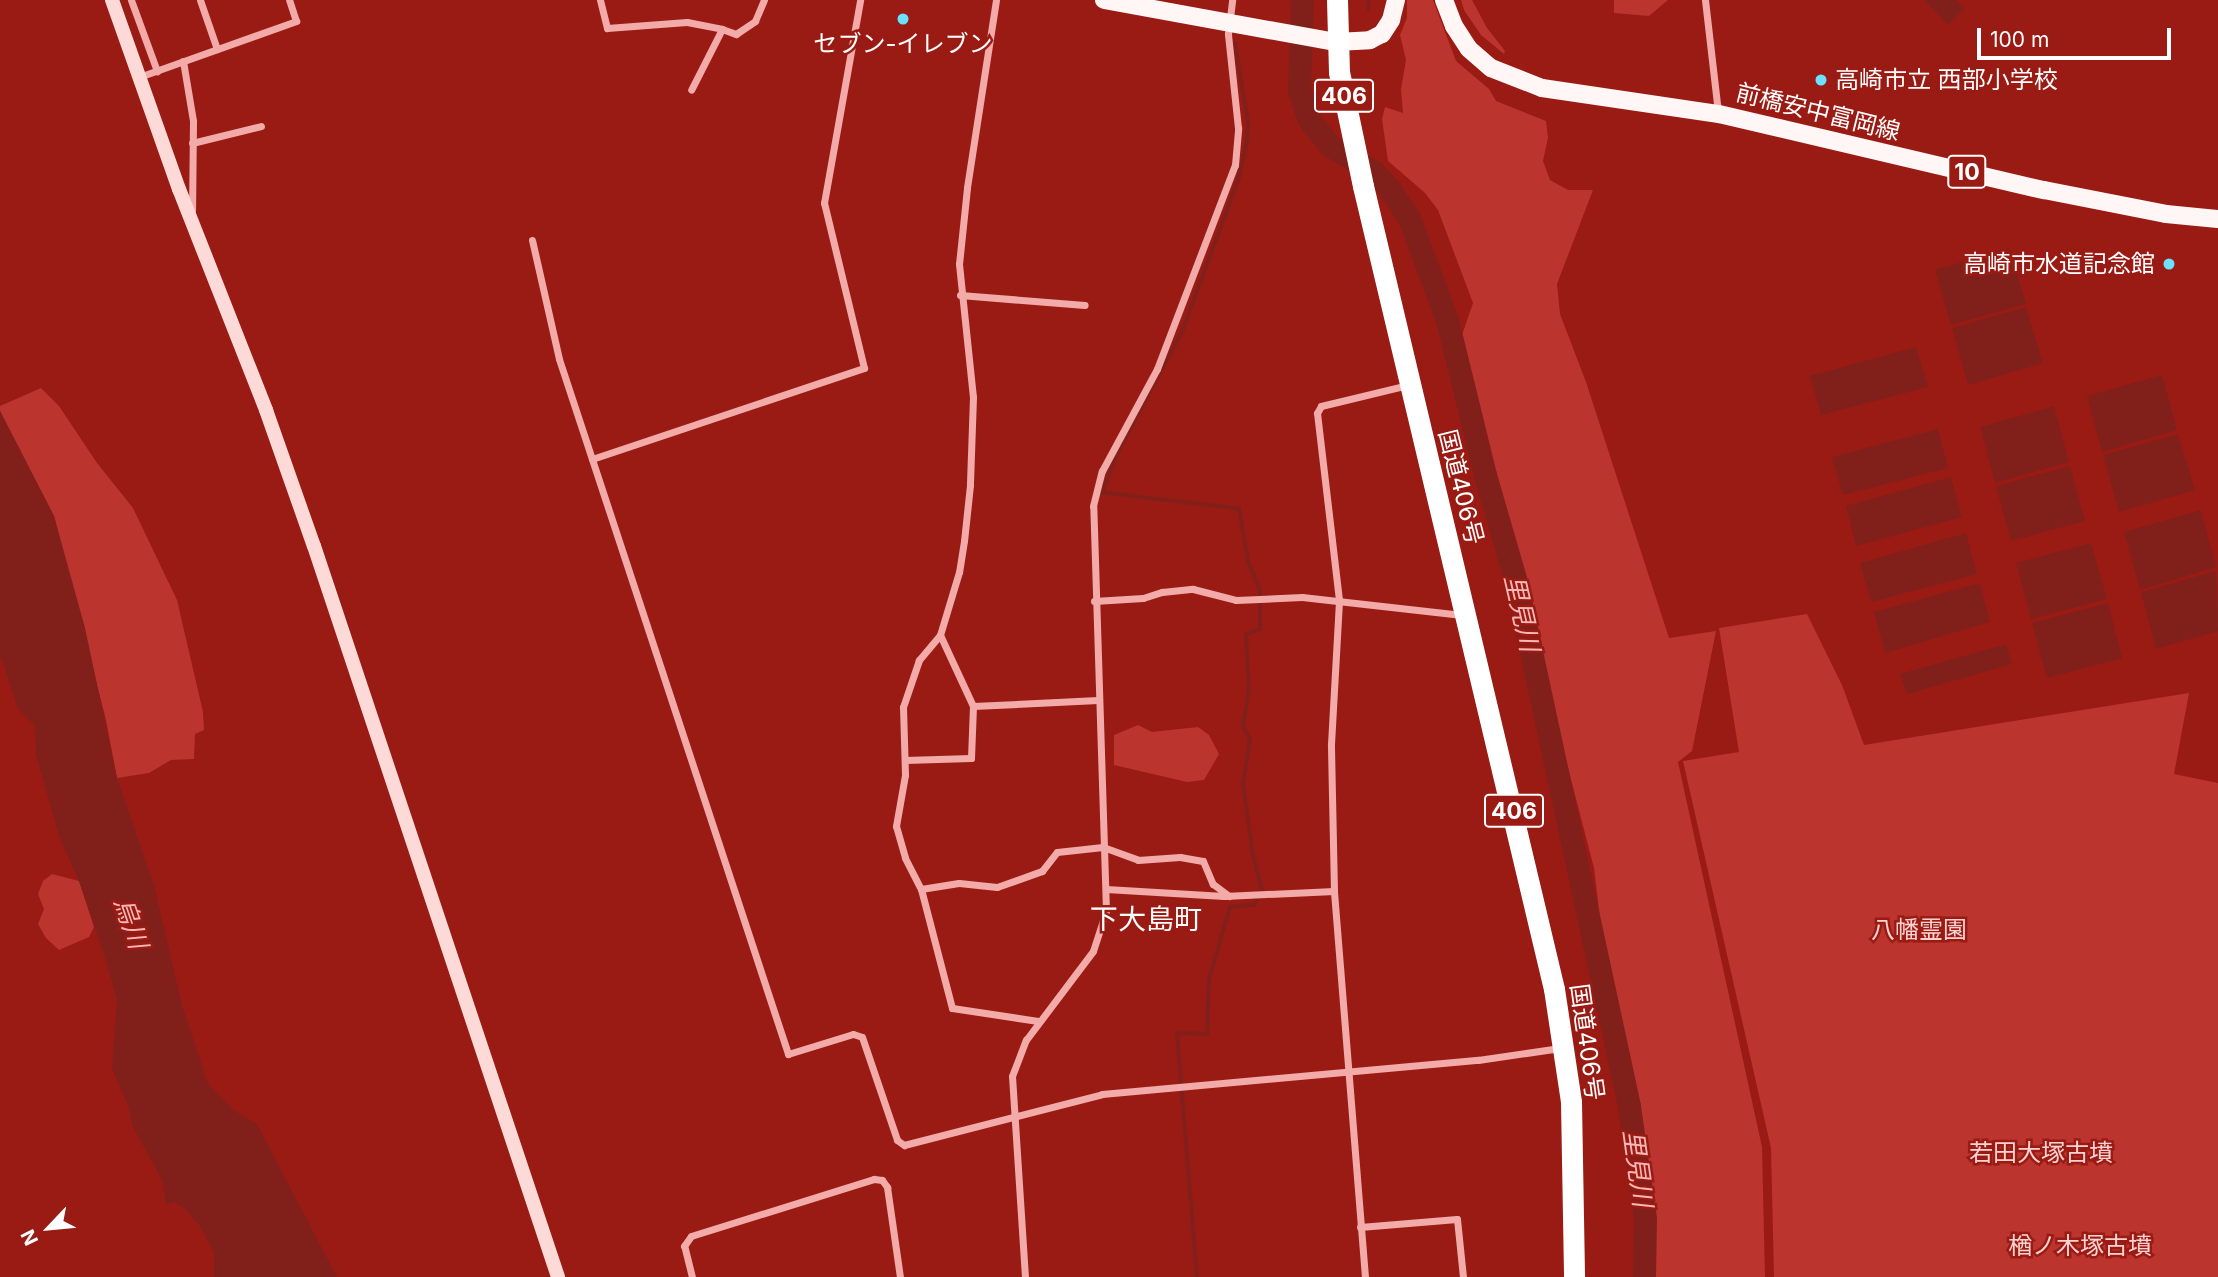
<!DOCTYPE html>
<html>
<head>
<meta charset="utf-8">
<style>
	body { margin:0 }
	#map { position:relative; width:2218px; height:1277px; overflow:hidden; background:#9a1b14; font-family:Inter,"Noto Sans JP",sans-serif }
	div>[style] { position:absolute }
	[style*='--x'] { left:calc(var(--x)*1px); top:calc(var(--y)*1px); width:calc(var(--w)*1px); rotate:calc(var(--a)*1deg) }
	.green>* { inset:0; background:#bb342e }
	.water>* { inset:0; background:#81201a }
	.stream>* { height:3.5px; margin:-1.75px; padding:0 1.75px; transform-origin:1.75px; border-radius:1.75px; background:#81201a }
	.river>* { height:23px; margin:-11.5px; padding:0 11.5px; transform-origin:11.5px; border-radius:11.5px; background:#81201a }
	.street>* { height:7px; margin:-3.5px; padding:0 3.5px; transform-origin:3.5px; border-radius:3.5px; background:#f3aba9 }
	.secondary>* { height:14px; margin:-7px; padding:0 7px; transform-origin:7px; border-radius:7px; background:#fddad8 }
	.primary>* { height:18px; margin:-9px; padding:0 9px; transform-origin:9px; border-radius:9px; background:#fff6f5 }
	.highway>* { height:21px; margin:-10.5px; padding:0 10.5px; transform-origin:10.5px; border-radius:10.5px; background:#fff }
	.dots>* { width:19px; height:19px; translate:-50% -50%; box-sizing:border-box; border:4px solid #9a1b14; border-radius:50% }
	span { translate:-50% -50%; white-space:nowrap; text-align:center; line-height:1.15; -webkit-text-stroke:5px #9a1b14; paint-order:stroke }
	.shield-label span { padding:2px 5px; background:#9a1b14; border:2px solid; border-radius:5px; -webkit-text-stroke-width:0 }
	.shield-label { font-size:23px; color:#fff; font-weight:700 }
	.poi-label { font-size:24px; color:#fff }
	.left { translate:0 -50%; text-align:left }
	.right { translate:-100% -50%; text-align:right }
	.street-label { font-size:24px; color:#fff }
	.park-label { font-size:24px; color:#fdd2d1 }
	.water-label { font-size:26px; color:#f9b7b5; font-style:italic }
	.quarter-label { font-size:28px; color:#fff }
	.north { position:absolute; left:14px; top:1193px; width:70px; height:70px; -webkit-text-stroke:5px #9a1b14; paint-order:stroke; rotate:244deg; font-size:19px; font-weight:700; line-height:28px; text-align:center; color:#fff }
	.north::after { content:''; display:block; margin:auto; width:24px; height:32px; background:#fff; clip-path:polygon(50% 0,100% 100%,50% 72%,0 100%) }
	.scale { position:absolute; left:1977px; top:28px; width:194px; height:32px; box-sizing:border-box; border:4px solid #fff; border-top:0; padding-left:9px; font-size:21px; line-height:24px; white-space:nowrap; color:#fff; -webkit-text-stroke:5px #9a1b14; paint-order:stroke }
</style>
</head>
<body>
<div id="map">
	<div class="green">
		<div style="clip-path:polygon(1407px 0,1433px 0,1456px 61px,1489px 89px,1496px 101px,1546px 121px,1548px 138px,1543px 161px,1550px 180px,1568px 190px,1593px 190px,1557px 284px,1560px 314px,1586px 382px,1669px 638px,1716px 631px,1692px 751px,1678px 762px,1762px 1147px,1765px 1277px,1651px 1277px,1650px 1226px,1630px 1088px,1613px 1027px,1594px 868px,1542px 668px,1497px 527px,1483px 456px,1461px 338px,1473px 303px,1438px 210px,1425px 193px,1388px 161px,1382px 119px,1385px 107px,1403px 113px,1401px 89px,1406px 60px,1400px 35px,1407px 18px)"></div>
		<div style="clip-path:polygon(1461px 0,1472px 0,1487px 28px,1505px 51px,1504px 54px,1481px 35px,1464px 10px)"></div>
		<div style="clip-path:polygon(1614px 0,1668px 0,1649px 16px,1614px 13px)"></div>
		<div style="clip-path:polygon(41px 388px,59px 406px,97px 463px,133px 508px,177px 600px,203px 712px,204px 730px,195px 734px,194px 759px,171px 760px,149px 773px,117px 778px,106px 720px,54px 516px,0 411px,0 406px)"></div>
		<div style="clip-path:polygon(1807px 614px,1842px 685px,1864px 745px,2189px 693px,2174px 774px,2218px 783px,2218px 1277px,1774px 1277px,1771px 1148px,1683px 761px,1739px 752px,1719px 628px)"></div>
		<div style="clip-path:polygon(1138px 725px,1152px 732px,1198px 727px,1209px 735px,1219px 754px,1204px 780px,1187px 782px,1114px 765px,1114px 735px)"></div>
		<div style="clip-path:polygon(52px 874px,79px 881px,94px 927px,89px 937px,59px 950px,46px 938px,38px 924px,44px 909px,38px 894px,43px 881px)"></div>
	</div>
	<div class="water">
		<div style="clip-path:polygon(1924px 0,1956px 0,1965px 8px,1948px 25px)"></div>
		<div style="clip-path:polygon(2010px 248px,2026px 304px,1951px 325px,1935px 270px)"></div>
		<div style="clip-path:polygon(2026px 307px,2043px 363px,1968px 385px,1952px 328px)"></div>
		<div style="clip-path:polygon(1916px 347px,1928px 387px,1821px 415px,1810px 376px)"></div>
		<div style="clip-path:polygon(2162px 375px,2177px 430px,2102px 452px,2087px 396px)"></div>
		<div style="clip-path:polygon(2054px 406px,2069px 462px,1995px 483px,1980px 427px)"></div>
		<div style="clip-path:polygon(0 411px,54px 516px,85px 628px,117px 778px,154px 885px,182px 1005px,208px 1084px,235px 1111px,257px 1124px,337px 1277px,214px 1277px,214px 1252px,199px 1225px,185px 1209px,174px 1202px,166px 1205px,162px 1180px,133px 1127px,128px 1106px,112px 1069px,117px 1000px,106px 961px,79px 881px,60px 839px,36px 755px,35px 726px,18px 709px,0 654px)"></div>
		<div style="clip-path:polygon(1938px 429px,1948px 468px,1843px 495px,1832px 457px)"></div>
		<div style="clip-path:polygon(2178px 434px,2195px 490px,2119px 512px,2103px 455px)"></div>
		<div style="clip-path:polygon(2070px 466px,2085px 521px,2011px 541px,1996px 486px)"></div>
		<div style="clip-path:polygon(1951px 477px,1962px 517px,1856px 546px,1846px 506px)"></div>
		<div style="clip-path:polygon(2201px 510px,2216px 567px,2140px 590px,2124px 532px)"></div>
		<div style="clip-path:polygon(1966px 533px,1977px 574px,1871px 602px,1860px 563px)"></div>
		<div style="clip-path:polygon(2091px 543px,2107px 599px,2031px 619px,2016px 563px)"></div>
		<div style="clip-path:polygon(2216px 571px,2218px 631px,2156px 649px,2141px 592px)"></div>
		<div style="clip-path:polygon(1980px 583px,1990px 622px,1885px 653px,1874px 612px)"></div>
		<div style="clip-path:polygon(2108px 603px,2122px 658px,2047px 678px,2032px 623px)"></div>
		<div style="clip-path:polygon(2006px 644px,2012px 664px,1907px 694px,1900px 674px)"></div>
	</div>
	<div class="stream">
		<div style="--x:1369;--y:0;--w:9;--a:90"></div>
		<div style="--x:1197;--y:1277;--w:245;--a:-94.7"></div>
		<div style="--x:1177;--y:1033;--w:30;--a:2"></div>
		<div style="--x:1207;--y:1034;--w:54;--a:-87.9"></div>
		<div style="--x:1209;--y:980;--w:76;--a:-74"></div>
		<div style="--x:1230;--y:907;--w:24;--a:-5"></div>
		<div style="--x:1254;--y:905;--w:16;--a:-60"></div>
		<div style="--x:1262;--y:891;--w:36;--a:-104"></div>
		<div style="--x:1253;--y:856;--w:73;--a:-97.9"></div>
		<div style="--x:1243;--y:784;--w:45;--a:-81"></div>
		<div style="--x:1250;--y:740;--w:15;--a:-118"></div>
		<div style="--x:1243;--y:727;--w:38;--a:-81"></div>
		<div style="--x:1249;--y:689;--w:54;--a:-93.2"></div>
		<div style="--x:1246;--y:635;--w:15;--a:-23"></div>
		<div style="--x:1260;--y:629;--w:38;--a:-90"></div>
		<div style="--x:1260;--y:591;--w:32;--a:-112"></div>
		<div style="--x:1248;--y:561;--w:53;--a:-99.8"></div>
		<div style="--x:1239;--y:509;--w:138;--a:-173.3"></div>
		<div style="--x:1102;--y:493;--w:40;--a:-69"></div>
		<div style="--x:1116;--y:456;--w:140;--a:-62"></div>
		<div style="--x:1182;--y:332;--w:161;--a:-69.7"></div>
		<div style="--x:1238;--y:181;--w:40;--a:-77"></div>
		<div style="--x:1247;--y:142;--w:20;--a:-87"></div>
		<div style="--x:1248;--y:122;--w:79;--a:-99.5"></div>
	</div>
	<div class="river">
		<div style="--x:1302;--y:0;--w:90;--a:91.9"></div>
		<div style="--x:1299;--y:90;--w:29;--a:72"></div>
		<div style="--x:1308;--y:118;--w:34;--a:52"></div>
		<div style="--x:1329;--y:145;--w:52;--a:31"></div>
		<div style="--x:1374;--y:172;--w:21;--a:47"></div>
		<div style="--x:1388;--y:187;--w:37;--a:56"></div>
		<div style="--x:1409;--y:218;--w:109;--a:69.6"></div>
		<div style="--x:1447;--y:320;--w:160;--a:76.2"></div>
		<div style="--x:1485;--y:475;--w:111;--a:73.8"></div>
		<div style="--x:1516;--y:582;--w:536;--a:77.83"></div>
		<div style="--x:1629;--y:1106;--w:114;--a:81.9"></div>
		<div style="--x:1645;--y:1219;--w:58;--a:91"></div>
	</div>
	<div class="street">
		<div style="--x:131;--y:0;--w:76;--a:69.9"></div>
		<div style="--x:200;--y:0;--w:52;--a:70.9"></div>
		<div style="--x:600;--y:0;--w:29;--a:76"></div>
		<div style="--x:607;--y:28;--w:80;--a:-4.3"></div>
		<div style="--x:687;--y:22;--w:36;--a:11"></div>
		<div style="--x:722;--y:29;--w:68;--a:116.9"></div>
		<div style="--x:996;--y:0;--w:190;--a:98.8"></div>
		<div style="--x:967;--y:188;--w:76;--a:96"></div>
		<div style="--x:959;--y:264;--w:134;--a:84"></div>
		<div style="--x:973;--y:397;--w:88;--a:92"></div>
		<div style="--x:970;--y:485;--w:56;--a:96.1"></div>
		<div style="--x:964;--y:541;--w:31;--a:99"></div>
		<div style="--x:959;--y:572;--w:66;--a:106.8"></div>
		<div style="--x:940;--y:635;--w:33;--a:130"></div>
		<div style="--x:919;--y:660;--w:50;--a:108.8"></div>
		<div style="--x:903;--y:707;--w:68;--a:88.3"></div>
		<div style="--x:905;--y:775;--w:52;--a:100"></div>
		<div style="--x:896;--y:826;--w:33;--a:74"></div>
		<div style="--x:905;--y:858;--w:35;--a:63"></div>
		<div style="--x:921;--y:889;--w:123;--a:75.4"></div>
		<div style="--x:952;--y:1008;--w:87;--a:8.6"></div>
		<div style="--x:1705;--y:0;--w:114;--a:83.4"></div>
		<div style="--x:722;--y:29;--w:15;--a:20"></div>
		<div style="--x:736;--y:34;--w:23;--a:-34"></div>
		<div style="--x:755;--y:21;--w:23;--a:-67"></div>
		<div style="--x:183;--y:61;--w:61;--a:80.5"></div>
		<div style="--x:193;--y:121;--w:89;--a:90.6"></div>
		<div style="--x:139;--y:77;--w:167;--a:-19.6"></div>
		<div style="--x:296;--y:21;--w:22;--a:-108"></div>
		<div style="--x:192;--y:143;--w:71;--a:-13.8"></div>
		<div style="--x:532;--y:240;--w:122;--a:77.2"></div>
		<div style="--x:559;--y:359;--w:732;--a:71.76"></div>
		<div style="--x:788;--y:1054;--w:68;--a:-17.1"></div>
		<div style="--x:853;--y:1034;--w:9;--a:18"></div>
		<div style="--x:862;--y:1037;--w:109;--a:71.2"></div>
		<div style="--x:897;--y:1140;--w:9;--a:36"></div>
		<div style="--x:904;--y:1145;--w:204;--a:-14.4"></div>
		<div style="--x:1102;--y:1094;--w:378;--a:-5.2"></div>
		<div style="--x:1478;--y:1060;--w:83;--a:-8.3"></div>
		<div style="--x:960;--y:295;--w:125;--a:4.6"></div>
		<div style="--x:592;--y:459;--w:287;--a:-18.5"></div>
		<div style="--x:864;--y:368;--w:170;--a:-103.6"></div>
		<div style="--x:824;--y:203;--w:206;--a:-79.9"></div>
		<div style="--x:1094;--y:601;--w:49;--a:-3.5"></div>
		<div style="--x:1143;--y:598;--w:20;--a:-18"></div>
		<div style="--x:1162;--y:592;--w:31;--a:-6"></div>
		<div style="--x:1193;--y:589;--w:44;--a:14.3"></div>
		<div style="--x:1236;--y:600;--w:66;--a:-2.6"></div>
		<div style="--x:1302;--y:597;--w:161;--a:6.4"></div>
		<div style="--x:973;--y:706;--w:125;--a:-2.7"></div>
		<div style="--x:905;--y:760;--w:66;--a:-1.7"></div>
		<div style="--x:971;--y:758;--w:52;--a:-87.8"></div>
		<div style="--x:973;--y:706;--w:78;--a:-114.9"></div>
		<div style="--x:921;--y:889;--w:38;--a:-9"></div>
		<div style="--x:959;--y:883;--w:38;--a:6"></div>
		<div style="--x:997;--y:887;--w:48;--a:-19.6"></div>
		<div style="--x:1042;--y:871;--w:24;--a:-52"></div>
		<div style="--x:1057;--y:852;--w:46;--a:-6.2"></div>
		<div style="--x:1103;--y:847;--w:37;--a:20"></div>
		<div style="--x:1138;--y:860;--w:42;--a:-4.1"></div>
		<div style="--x:1180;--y:857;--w:23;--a:10"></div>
		<div style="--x:1203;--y:861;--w:25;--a:67"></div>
		<div style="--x:1213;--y:884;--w:20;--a:37"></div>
		<div style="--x:1106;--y:889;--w:118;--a:3.4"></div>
		<div style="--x:1224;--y:896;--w:110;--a:-2.6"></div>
		<div style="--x:1360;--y:1227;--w:97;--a:-4.7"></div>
		<div style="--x:1457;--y:1219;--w:58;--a:84.1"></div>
		<div style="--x:692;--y:1277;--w:32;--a:-104"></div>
		<div style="--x:684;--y:1246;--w:12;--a:-55"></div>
		<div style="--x:691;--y:1236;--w:192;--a:-17.3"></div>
		<div style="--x:874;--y:1179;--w:8;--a:7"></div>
		<div style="--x:882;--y:1180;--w:9;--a:54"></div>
		<div style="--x:887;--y:1187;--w:91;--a:81.8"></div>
		<div style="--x:1025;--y:1277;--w:201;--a:-93.7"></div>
		<div style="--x:1012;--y:1076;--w:39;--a:-69"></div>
		<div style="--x:1026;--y:1040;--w:111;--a:-53"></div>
		<div style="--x:1093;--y:951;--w:42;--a:-72"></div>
		<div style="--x:1106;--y:911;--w:405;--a:-91.8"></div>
		<div style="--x:1093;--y:506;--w:36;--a:-76"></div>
		<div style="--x:1102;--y:471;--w:116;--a:-61.7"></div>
		<div style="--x:1157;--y:369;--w:218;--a:-69.1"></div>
		<div style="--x:1235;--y:165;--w:37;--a:-85"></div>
		<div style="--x:1238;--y:128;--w:95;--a:-96.1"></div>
		<div style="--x:1228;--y:34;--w:34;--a:-83"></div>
		<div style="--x:1365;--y:1277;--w:387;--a:-94.6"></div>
		<div style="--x:1334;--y:891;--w:147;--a:-91.2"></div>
		<div style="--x:1331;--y:744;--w:144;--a:-86.8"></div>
		<div style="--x:1339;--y:600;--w:188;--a:-96.7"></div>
		<div style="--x:1317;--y:413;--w:8;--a:-60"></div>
		<div style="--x:1321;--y:406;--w:89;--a:-13.6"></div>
	</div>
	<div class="secondary">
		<div style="--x:112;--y:0;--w:201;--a:70.5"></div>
		<div style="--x:179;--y:189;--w:238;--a:68.5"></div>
		<div style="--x:266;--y:410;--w:144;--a:70.6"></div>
		<div style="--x:314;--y:546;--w:771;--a:71.54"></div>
	</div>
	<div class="primary">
		<div style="--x:1104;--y:0;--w:236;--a:10.3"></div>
		<div style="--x:1336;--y:42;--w:34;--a:-3"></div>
		<div style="--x:1370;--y:40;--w:13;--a:-27"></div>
		<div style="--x:1382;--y:34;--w:17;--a:-57"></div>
		<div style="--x:1391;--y:20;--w:21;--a:-76"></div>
		<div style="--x:1444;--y:0;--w:28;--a:69"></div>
		<div style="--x:1454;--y:26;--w:27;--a:57"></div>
		<div style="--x:1469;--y:49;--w:29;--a:41"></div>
		<div style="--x:1491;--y:68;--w:55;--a:21.4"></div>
		<div style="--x:1542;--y:88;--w:179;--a:8.4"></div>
		<div style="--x:1719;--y:114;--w:334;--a:13.2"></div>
		<div style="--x:2044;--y:190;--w:124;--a:11.1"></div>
		<div style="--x:2166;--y:214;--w:52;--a:5.5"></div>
	</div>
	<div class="highway">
		<div style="--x:1337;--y:0;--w:72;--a:88.4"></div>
		<div style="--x:1339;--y:72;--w:116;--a:78.1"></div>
		<div style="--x:1363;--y:186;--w:825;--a:76.62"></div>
		<div style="--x:1554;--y:989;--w:114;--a:81.4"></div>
		<div style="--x:1571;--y:1102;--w:175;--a:89"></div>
	</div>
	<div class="dots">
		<div style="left:903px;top:19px;background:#6be1ff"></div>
		<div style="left:1821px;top:80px;background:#6be1ff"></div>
		<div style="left:2169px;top:264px;background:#6be1ff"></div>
	</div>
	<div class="shield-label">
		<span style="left:1344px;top:96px">406</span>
		<span style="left:1967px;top:172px">10</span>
		<span style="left:1514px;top:811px">406</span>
	</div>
	<div class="poi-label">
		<span style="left:903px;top:44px">セブン-イレブン</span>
		<span class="left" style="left:1835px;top:80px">高崎市立 西部小学校</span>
		<span class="right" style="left:2155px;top:264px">高崎市水道記念館</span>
	</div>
	<div class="street-label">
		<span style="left:1818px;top:112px;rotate:14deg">前橋安中富岡線</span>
		<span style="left:1461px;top:487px;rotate:76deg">国道406号</span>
		<span style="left:1587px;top:1042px;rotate:82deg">国道406号</span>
	</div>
	<div class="park-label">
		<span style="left:1919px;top:930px">八幡霊園</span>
		<span style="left:2041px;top:1153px">若田大塚古墳</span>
		<span style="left:2080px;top:1246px">楢ノ木塚古墳</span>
	</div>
	<div class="water-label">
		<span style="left:1522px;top:613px;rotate:77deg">里見川</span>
		<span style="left:131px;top:923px;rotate:71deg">烏川</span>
		<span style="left:1638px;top:1168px;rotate:82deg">里見川</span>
	</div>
	<div class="quarter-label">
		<span style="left:1146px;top:919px">下大島町</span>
	</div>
	<div class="north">N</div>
	<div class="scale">100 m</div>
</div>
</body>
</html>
